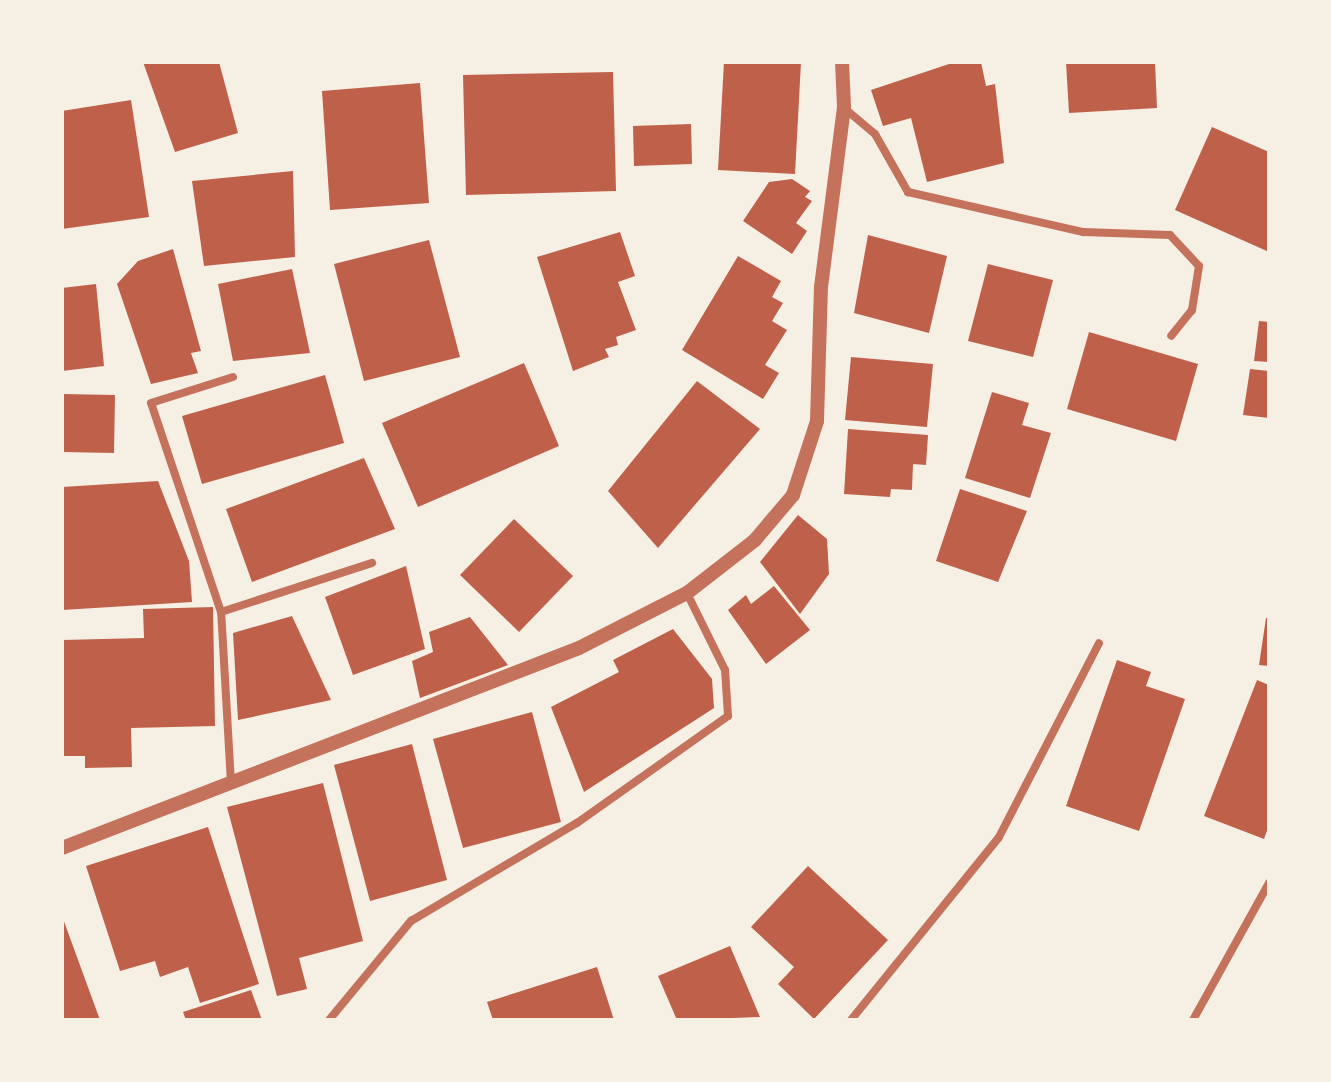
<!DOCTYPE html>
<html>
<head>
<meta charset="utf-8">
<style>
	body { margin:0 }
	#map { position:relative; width:1331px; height:1082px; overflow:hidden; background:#f6efe4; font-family:Quicksand,sans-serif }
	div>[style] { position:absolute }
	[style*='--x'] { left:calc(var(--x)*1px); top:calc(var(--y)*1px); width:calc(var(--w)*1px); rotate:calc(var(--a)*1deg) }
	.building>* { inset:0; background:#bf614a }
	.minor>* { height:8px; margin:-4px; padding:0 4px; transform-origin:4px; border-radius:4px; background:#c5725c }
	.tertiary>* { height:14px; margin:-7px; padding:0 7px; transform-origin:7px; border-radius:7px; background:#c5725c }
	span { translate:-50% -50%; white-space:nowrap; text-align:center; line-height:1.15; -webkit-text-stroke:8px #f6efe4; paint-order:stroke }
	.frame { position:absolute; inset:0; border:64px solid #f6efe4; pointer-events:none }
</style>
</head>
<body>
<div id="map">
	<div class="building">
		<div style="clip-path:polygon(143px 62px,219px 62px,238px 133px,175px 152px)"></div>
		<div style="clip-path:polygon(724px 62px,801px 62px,795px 174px,718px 170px)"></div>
		<div style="clip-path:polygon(955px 62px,981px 62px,986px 86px,995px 84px,1004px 163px,927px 182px,911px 118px,883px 126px,871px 90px)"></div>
		<div style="clip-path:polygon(1066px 62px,1155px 62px,1157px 108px,1069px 113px)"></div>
		<div style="clip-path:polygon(613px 72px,616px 191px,466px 195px,463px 75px)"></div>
		<div style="clip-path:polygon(420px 83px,429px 203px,330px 210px,322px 91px)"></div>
		<div style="clip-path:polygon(131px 100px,149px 217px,62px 229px,62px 111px)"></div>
		<div style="clip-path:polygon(691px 124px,692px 164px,634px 166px,633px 126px)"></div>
		<div style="clip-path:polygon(1212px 127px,1269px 152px,1269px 252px,1175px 210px)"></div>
		<div style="clip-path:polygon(293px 171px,295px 257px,204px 266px,192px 181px)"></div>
		<div style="clip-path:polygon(792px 179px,810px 191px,805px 197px,812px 201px,796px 223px,807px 231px,792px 254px,743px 221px,769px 182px)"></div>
		<div style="clip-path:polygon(620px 232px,635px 276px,618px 282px,636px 330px,616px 337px,618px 345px,605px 349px,609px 357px,573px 371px,537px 257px)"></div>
		<div style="clip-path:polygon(868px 235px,947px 256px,929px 333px,854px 313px)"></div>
		<div style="clip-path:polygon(429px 240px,460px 357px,364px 381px,334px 264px)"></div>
		<div style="clip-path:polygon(173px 249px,201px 351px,191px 353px,198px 373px,151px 384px,117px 284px,138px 261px)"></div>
		<div style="clip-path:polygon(738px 256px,781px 281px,772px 297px,783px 303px,772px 321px,787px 330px,765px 365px,779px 373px,763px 399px,682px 350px)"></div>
		<div style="clip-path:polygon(988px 264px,1053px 280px,1033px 357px,968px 341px)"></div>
		<div style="clip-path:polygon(292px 269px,310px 353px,233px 361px,218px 284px)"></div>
		<div style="clip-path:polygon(96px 284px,104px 366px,62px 371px,62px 288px)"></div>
		<div style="clip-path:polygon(1259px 321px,1269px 322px,1269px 362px,1254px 361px)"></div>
		<div style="clip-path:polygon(1089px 332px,1198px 364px,1176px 441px,1067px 409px)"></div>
		<div style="clip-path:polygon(851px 357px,933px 364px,927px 427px,845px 420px)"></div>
		<div style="clip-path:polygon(524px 363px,559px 446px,418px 507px,382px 423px)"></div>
		<div style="clip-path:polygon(1250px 369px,1269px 371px,1269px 418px,1243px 415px)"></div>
		<div style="clip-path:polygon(325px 375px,344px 443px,202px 484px,182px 416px)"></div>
		<div style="clip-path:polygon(697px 381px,760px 429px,658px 548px,608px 491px)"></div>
		<div style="clip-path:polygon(992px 392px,1029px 403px,1022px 425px,1051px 433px,1030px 498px,965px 478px)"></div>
		<div style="clip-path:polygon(62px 394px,115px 395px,114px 453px,62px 452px)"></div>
		<div style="clip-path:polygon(848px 429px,928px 435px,926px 465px,913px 464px,912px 490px,891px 489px,890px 497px,844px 494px)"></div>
		<div style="clip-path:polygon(364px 458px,395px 529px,252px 582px,226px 509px)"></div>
		<div style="clip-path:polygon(158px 481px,189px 561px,192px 602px,62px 610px,62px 487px)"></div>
		<div style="clip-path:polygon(960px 489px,1027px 511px,998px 582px,936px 561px)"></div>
		<div style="clip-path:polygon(798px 515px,827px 539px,829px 574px,800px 614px,760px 562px)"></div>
		<div style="clip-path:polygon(514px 519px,573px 576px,519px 632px,460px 575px)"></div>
		<div style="clip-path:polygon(406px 566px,425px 649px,353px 675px,325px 597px)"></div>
		<div style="clip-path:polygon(774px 586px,810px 630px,766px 664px,728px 610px,746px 595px,751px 604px)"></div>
		<div style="clip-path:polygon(213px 607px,215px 726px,131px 728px,132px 767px,85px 768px,85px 756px,62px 756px,62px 640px,144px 638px,143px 609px)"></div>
		<div style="clip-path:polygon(292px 616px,331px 700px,238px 720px,233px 633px)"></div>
		<div style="clip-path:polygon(470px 617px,508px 665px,420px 698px,412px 661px,433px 652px,429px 632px)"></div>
		<div style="clip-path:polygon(1266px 618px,1269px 618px,1269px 666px,1259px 665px)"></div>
		<div style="clip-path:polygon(673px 629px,712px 679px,714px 708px,584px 792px,551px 707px,619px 672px,613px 660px)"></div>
		<div style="clip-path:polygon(1117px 660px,1151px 672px,1146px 686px,1185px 699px,1139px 831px,1066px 806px)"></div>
		<div style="clip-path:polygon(1257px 680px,1269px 685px,1269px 825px,1264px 839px,1204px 816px)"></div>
		<div style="clip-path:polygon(532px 712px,561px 822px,463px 848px,433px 739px)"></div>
		<div style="clip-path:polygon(412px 744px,447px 880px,370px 901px,334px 765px)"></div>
		<div style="clip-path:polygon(323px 783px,363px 941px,299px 958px,307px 989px,277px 996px,227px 807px)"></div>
		<div style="clip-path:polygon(208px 827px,259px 984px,200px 1003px,188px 967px,160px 977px,155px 961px,120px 971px,86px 866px)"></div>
		<div style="clip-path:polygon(808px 866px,888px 940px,814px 1019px,778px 984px,794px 967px,751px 927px)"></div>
		<div style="clip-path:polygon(62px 916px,100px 1020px,62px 1020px)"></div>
		<div style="clip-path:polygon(730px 946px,760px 1017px,677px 1020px,658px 976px)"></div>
		<div style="clip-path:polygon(597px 967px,614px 1020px,493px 1020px,487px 1002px)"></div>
		<div style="clip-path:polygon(251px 990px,262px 1020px,186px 1020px,183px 1012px)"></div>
	</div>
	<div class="minor">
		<div style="--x:844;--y:108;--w:40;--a:40"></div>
		<div style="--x:875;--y:134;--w:67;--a:60.4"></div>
		<div style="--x:908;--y:192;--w:180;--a:12.9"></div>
		<div style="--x:1083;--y:232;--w:87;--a:2"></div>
		<div style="--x:1170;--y:235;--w:42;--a:46.9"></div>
		<div style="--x:1199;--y:266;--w:45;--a:99"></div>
		<div style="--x:1192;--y:310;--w:33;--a:129"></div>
		<div style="--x:221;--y:612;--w:220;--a:-108.5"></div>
		<div style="--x:151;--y:403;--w:86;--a:-17.6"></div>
		<div style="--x:231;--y:783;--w:171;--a:-93.3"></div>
		<div style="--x:221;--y:612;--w:159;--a:-18"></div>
		<div style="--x:329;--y:1020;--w:129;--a:-50.4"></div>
		<div style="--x:411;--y:921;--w:193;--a:-30.6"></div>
		<div style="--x:577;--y:823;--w:185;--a:-35.3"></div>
		<div style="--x:728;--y:716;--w:46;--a:-93.7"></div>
		<div style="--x:725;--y:670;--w:86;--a:-116.3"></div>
		<div style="--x:851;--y:1020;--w:235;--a:-51"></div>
		<div style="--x:999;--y:837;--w:218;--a:-62.7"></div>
		<div style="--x:1193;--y:1020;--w:157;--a:-61"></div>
	</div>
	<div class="tertiary">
		<div style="--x:62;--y:848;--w:554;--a:-21.15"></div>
		<div style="--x:579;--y:648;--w:121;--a:-27"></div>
		<div style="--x:687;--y:593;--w:86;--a:-37.9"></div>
		<div style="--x:755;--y:540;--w:59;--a:-49.8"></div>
		<div style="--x:793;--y:495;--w:78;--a:-72"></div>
		<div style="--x:817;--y:421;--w:134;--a:-88.3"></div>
		<div style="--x:821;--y:287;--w:181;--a:-82.7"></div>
		<div style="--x:844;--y:107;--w:45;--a:-92.5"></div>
	</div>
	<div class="frame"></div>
</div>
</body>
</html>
